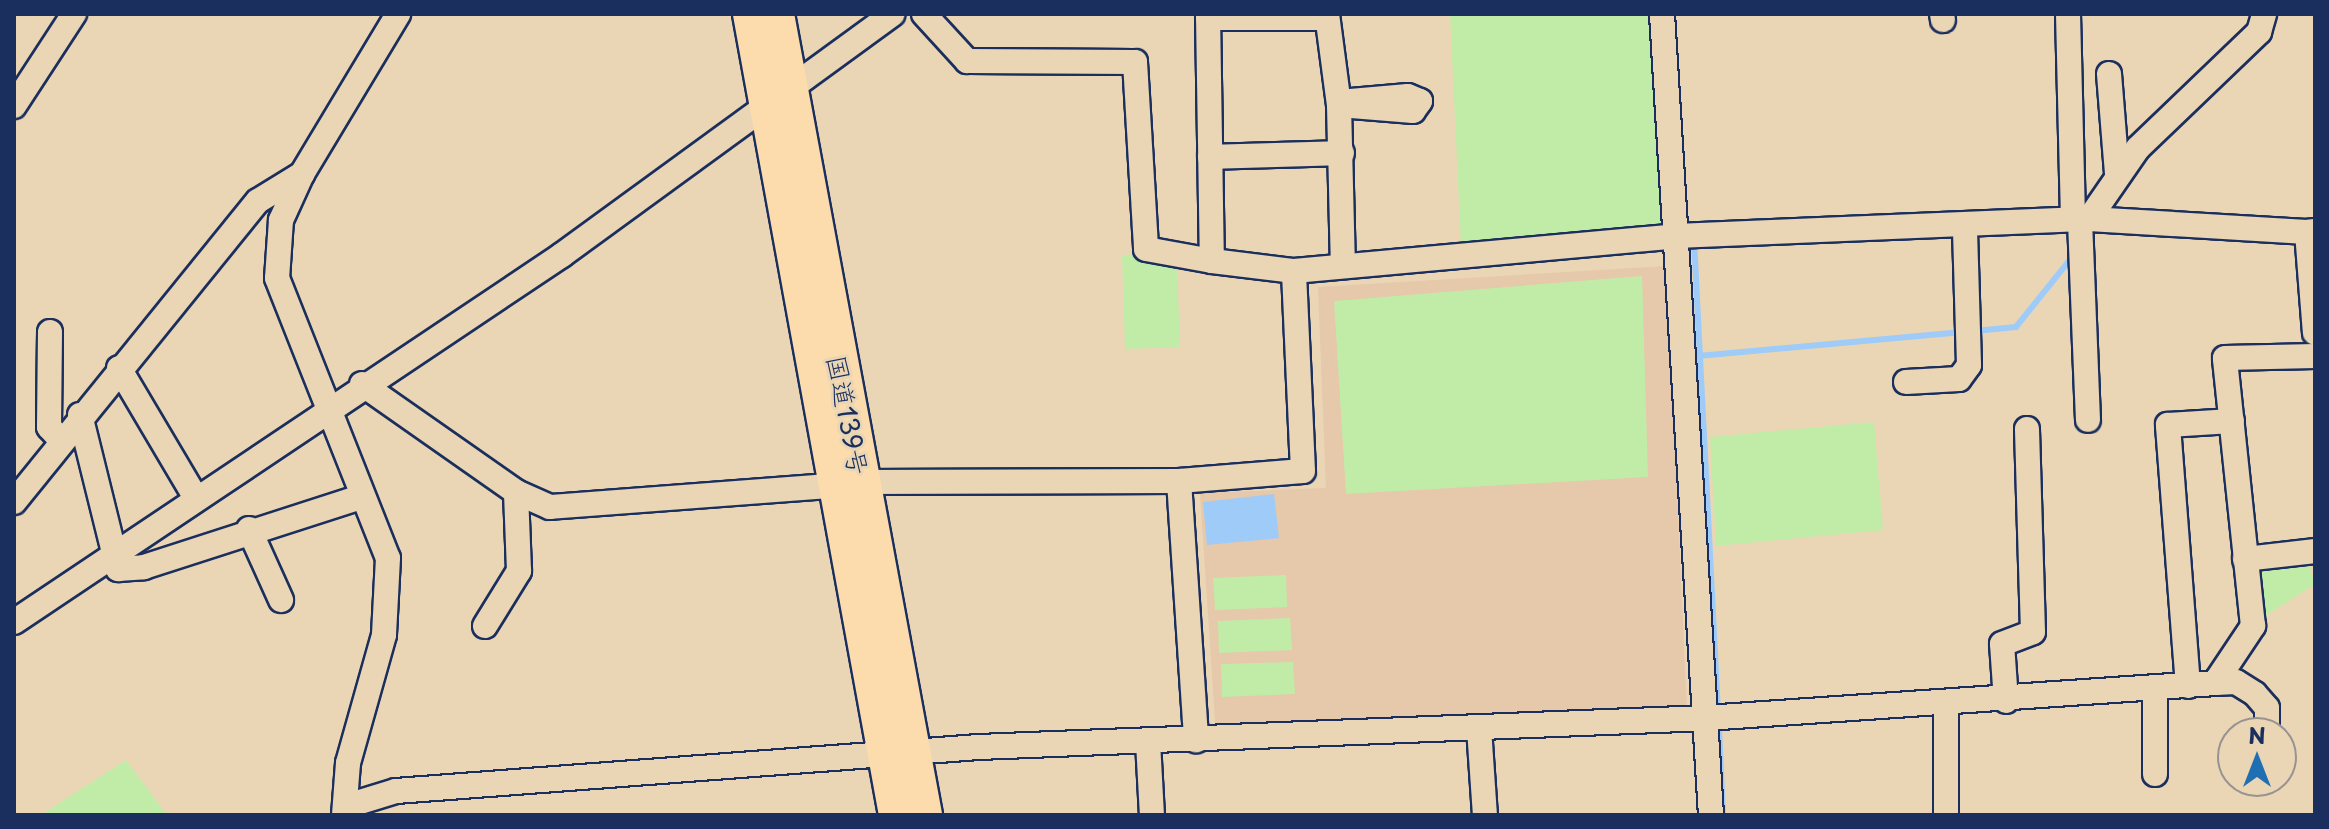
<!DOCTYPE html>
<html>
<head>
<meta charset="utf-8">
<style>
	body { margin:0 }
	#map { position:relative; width:2329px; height:829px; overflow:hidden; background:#ead6b4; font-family:"Playpen Sans","Klee One",sans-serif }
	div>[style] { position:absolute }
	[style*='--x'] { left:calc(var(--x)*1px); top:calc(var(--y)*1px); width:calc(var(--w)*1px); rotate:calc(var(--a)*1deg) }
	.built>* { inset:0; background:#e6c8aa }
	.green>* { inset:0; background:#c1eca8 }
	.water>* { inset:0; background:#9ecbf8 }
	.stream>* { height:6px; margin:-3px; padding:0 3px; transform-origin:3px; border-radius:3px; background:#9ecbf8 }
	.roads { filter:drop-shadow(2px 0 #1b2f5e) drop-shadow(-2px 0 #1b2f5e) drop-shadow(0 2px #1b2f5e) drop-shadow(0 -2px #1b2f5e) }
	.minor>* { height:24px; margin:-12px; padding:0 12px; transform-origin:12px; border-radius:12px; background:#ead6b4 }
	.highway>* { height:34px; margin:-17px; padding:0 17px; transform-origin:17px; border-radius:17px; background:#fcdcac }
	span { translate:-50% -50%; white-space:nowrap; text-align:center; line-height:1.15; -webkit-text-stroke:6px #ead6b4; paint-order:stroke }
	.street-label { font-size:26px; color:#1b2f5e }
	.frame { position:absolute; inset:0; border:16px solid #1b2f5e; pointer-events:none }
	.north { position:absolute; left:2217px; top:717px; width:80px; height:80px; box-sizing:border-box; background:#ead6b4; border:2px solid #979392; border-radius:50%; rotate:0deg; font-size:22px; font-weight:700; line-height:32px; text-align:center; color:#1b2f5e }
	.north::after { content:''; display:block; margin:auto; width:28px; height:36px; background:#1f6fb2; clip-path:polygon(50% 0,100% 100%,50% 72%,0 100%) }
</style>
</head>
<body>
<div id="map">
	<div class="built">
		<div style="clip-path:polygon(1667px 266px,1687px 713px,1216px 735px,1200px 493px,1326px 488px,1318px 287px)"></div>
	</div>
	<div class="green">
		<div style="clip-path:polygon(1450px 14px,1651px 14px,1664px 227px,1461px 245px)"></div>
		<div style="clip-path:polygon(1144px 254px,1177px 263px,1180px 347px,1125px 349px,1122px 255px)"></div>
		<div style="clip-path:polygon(1642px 276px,1648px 477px,1346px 494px,1334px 301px)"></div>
		<div style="clip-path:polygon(1874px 422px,1883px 530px,1716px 546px,1710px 437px)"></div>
		<div style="clip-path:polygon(2305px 552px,2315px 584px,2253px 624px,2245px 559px)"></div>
		<div style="clip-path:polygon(1286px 575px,1287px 607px,1215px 610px,1213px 578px)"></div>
		<div style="clip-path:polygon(1290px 618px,1292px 650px,1219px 653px,1218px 621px)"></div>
		<div style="clip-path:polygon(1293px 662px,1295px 694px,1222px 697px,1221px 664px)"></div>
		<div style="clip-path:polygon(126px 760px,167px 815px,41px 815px)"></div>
	</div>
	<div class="water">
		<div style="clip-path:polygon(1274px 494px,1279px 538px,1207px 545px,1203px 502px)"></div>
	</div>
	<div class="stream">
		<div style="--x:1694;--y:239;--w:469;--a:87.1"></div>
		<div style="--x:1975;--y:331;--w:41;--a:-5.6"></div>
		<div style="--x:2016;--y:327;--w:90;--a:-51.3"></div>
		<div style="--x:1698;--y:356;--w:266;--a:-5.2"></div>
		<div style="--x:1719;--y:729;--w:86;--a:87.3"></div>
	</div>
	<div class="roads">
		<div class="minor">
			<div style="--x:924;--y:14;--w:64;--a:47.5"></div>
			<div style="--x:967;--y:61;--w:168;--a:0.3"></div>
			<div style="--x:1135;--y:62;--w:187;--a:86.6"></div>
			<div style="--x:1146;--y:249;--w:67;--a:10.3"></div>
			<div style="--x:1212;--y:261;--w:83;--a:7"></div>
			<div style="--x:1294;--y:271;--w:384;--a:-5.2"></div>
			<div style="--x:1676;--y:236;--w:413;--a:-2.4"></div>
			<div style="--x:2089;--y:219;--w:218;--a:3.4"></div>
			<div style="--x:1208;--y:14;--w:247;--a:89.1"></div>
			<div style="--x:1327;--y:14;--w:92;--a:82.5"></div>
			<div style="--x:1339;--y:105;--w:159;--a:88.6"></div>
			<div style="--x:1662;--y:14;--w:802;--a:86.5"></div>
			<div style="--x:1942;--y:14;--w:6;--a:81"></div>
			<div style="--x:2068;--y:14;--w:206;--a:88.6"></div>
			<div style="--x:1208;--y:18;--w:117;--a:0"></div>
			<div style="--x:2109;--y:74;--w:99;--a:85.4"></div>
			<div style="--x:1339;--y:102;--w:69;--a:-5"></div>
			<div style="--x:1408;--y:96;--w:13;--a:23"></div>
			<div style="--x:1420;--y:101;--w:12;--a:125"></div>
			<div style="--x:1413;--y:111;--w:74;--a:-175.4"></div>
			<div style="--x:14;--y:106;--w:110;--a:-56.9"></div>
			<div style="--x:1210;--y:157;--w:132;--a:-1.7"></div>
			<div style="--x:302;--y:174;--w:51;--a:114.5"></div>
			<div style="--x:281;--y:220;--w:58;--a:93.9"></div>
			<div style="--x:277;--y:278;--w:301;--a:68.4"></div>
			<div style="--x:388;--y:558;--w:77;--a:93"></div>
			<div style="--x:384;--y:635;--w:133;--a:105.7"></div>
			<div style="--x:348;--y:763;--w:52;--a:94.4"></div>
			<div style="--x:2089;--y:219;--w:86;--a:-55.4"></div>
			<div style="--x:2138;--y:148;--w:168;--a:-43.8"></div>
			<div style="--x:2259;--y:32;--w:19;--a:-74"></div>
			<div style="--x:2080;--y:221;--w:199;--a:87.7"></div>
			<div style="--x:2315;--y:231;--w:8;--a:173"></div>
			<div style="--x:2307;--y:232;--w:101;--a:85.5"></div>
			<div style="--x:50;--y:332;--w:95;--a:90.6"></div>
			<div style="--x:49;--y:427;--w:16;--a:47"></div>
			<div style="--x:119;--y:368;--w:151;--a:59.4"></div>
			<div style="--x:1906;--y:382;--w:53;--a:-3.2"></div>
			<div style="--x:1959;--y:379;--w:17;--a:-54"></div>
			<div style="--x:1969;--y:365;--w:138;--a:-91.7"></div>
			<div style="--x:362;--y:384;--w:188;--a:35"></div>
			<div style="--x:516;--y:492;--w:37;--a:24"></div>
			<div style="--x:550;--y:507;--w:281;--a:-4.3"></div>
			<div style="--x:80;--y:415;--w:159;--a:76.1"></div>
			<div style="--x:118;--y:569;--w:26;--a:-4"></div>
			<div style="--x:144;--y:567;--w:228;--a:-17.9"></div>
			<div style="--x:1179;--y:481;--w:260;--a:86.2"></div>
			<div style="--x:861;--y:482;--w:318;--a:-0.2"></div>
			<div style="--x:1179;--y:481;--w:124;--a:-4.6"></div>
			<div style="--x:1303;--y:471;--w:200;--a:-92.6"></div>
			<div style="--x:14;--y:502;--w:387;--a:-51"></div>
			<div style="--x:258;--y:201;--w:52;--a:-31.5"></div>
			<div style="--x:302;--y:174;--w:187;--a:-59"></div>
			<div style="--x:249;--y:529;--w:78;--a:65.7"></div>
			<div style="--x:2245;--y:559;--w:70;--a:-6.5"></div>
			<div style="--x:14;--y:622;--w:660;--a:-33.81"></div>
			<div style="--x:562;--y:255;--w:409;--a:-36.1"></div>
			<div style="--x:485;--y:626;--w:65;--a:-58.3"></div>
			<div style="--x:519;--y:571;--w:79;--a:-92.2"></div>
			<div style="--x:2215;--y:683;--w:21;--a:-3"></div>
			<div style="--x:2236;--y:682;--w:22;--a:32"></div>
			<div style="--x:2255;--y:694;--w:18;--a:49"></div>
			<div style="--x:2267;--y:708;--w:25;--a:90"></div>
			<div style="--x:2188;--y:686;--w:262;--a:-94.4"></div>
			<div style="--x:2168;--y:425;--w:64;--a:-3.6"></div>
			<div style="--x:2006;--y:701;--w:57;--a:-94"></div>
			<div style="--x:2002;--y:644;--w:33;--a:-21"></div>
			<div style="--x:2033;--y:632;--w:203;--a:-91.7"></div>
			<div style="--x:1946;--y:705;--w:110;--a:90"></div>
			<div style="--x:1479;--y:728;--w:87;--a:86.1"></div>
			<div style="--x:1148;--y:742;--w:73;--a:86.9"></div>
			<div style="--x:2155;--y:774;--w:84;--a:-90"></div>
			<div style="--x:347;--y:806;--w:51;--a:-17"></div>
			<div style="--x:396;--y:791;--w:585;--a:-4.32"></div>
			<div style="--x:979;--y:747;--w:728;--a:-2.28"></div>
			<div style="--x:1706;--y:718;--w:510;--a:-3.93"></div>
			<div style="--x:2215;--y:683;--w:69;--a:-56.3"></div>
			<div style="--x:2253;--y:626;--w:269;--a:-96"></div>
			<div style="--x:2225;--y:358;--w:90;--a:-1.3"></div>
		</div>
		<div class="highway">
			<div style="--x:750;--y:14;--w:814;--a:79.67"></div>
			<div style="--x:777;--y:14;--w:815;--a:79.53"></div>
		</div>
	</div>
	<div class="street-label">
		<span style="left:848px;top:415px;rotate:79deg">国道139号</span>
	</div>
	<div class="frame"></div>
	<div class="north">N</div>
</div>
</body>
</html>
